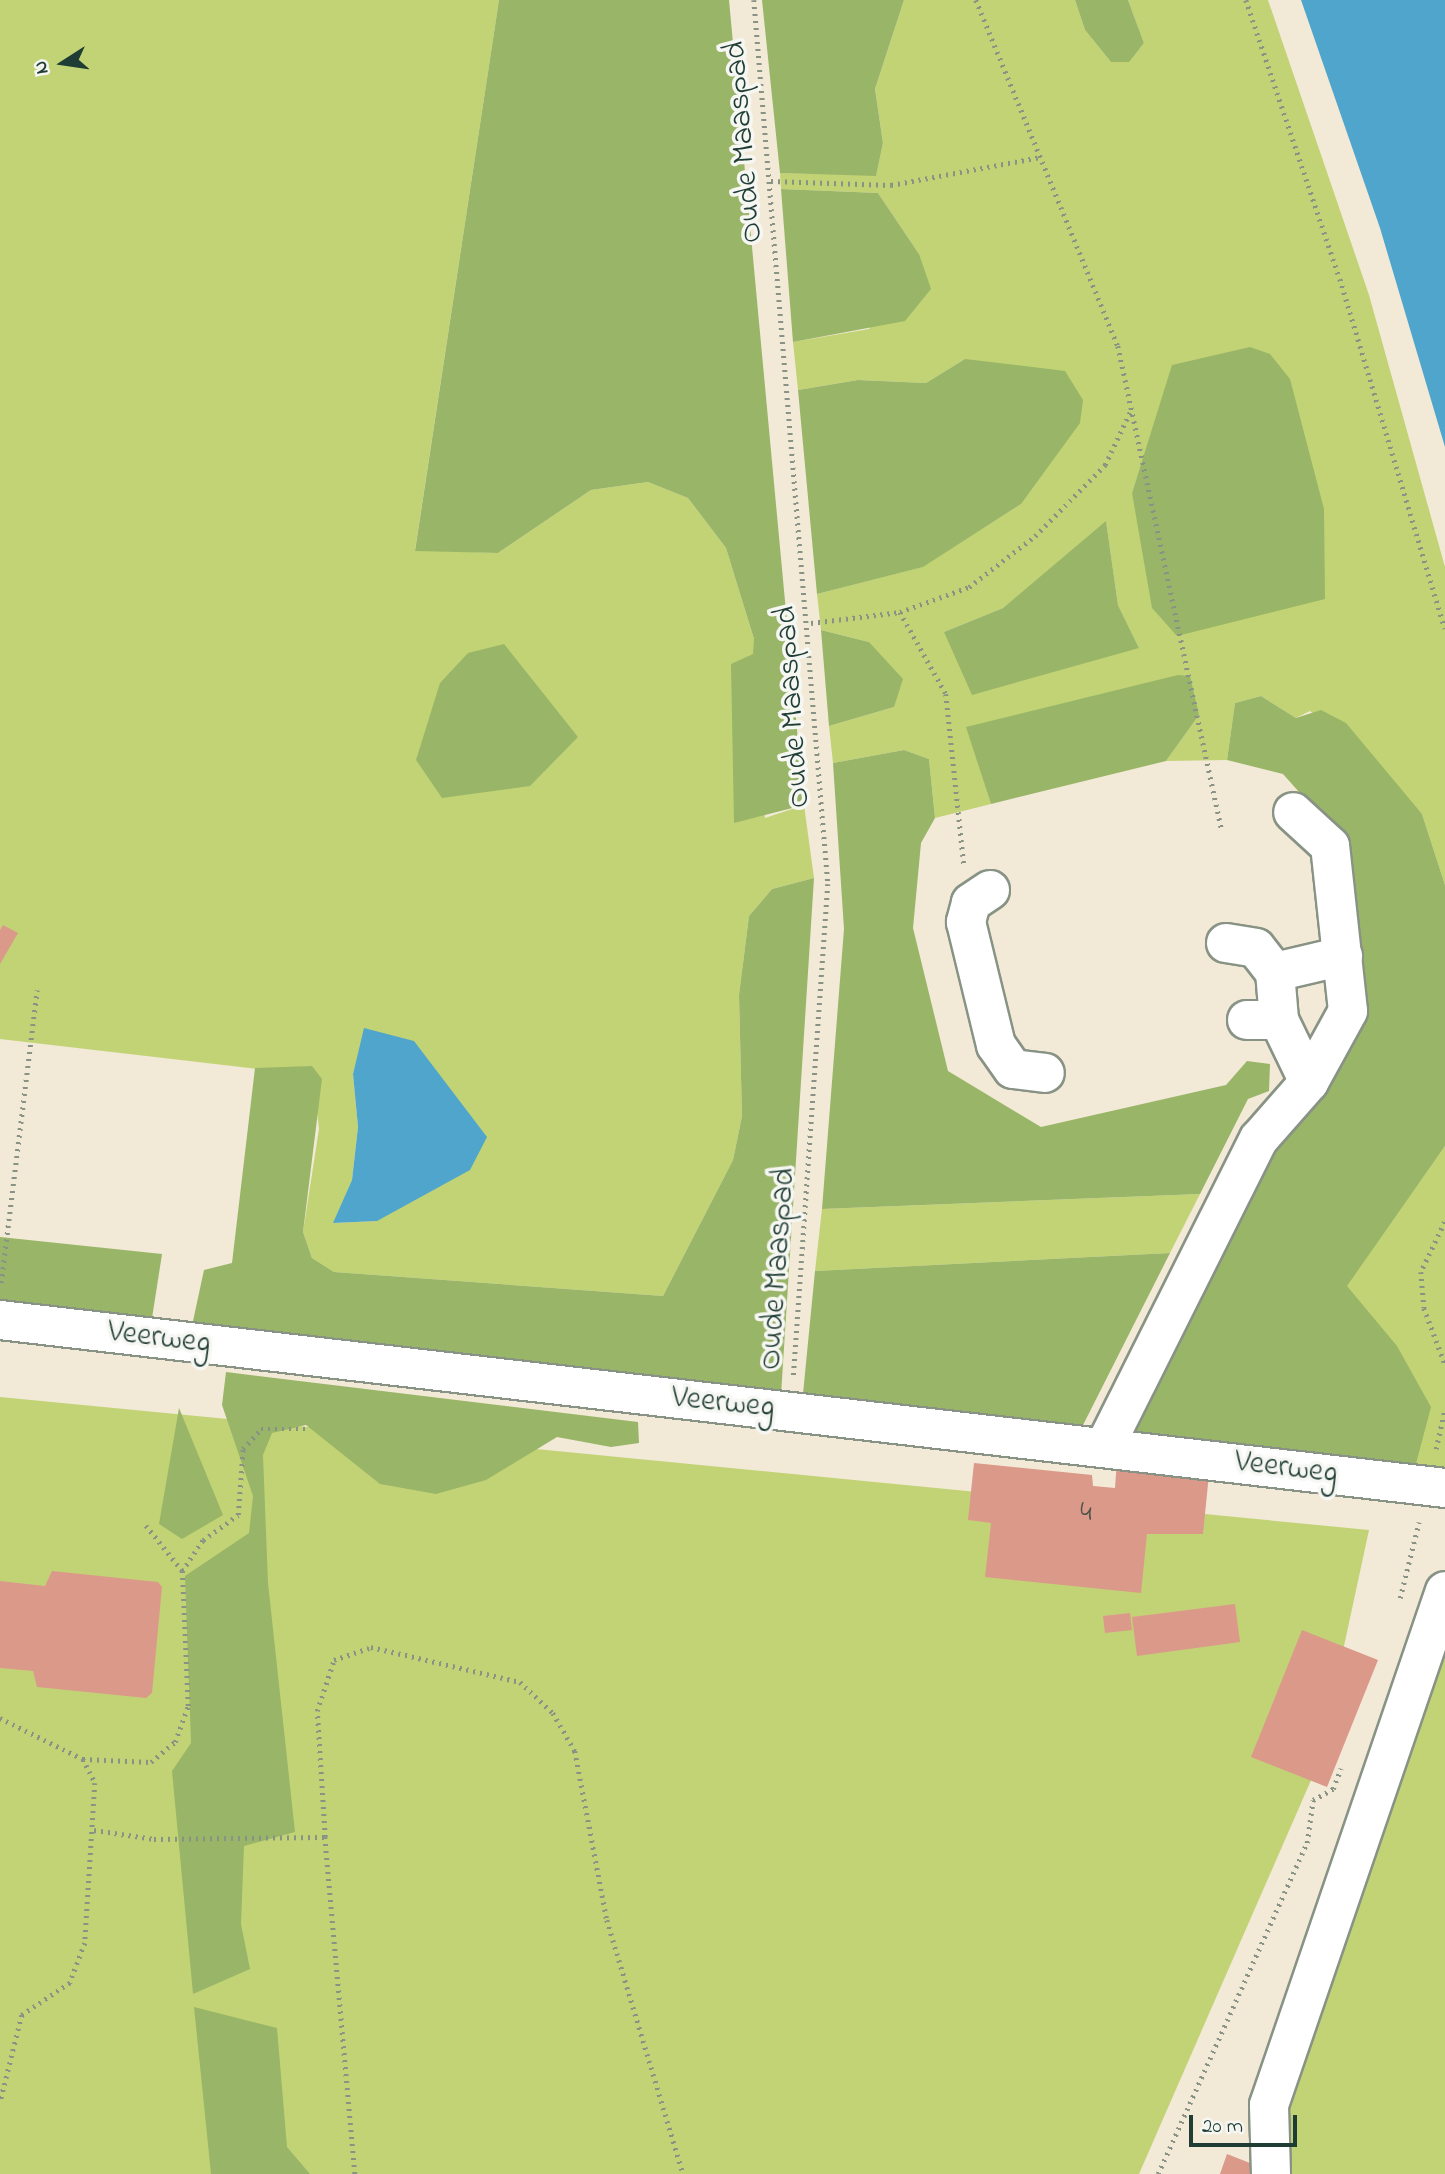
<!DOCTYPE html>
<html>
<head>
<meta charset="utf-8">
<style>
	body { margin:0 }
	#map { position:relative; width:1445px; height:2174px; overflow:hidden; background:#f2e9d6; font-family:"Indie Flower",sans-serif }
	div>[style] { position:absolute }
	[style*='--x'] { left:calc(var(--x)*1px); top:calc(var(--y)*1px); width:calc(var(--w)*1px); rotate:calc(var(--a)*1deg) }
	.green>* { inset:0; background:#c2d376 }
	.forest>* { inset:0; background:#99b567 }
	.water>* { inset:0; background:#50a5cc }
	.building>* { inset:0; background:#db998a }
	.path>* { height:4.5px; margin-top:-2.25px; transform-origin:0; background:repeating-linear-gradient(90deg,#889385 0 2px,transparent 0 7px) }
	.roads { filter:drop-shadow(2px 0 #889385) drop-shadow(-2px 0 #889385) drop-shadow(0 2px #889385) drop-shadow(0 -2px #889385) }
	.minor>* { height:38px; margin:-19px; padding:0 19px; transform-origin:19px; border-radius:19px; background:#fff }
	span { translate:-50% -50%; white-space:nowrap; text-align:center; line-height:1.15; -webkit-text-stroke:7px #f6f6f2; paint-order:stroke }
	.number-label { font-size:28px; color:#4e544a }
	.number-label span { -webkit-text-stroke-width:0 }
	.street-label { font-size:32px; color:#1f3d34 }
	.north { position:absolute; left:28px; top:28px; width:70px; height:70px; -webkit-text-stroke:5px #f6f6f2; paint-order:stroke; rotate:258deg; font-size:19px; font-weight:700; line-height:28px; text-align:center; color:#1f3d34 }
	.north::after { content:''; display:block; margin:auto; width:24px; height:32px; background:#1f3d34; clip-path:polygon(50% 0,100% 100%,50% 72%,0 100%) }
	.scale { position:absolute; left:1189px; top:2115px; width:108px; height:32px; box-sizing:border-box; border:4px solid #1f3d34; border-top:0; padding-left:9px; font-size:21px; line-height:24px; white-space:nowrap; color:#1f3d34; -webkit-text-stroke:5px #f6f6f2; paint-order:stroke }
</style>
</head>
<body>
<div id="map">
	<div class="green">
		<div style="clip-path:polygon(evenodd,0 0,499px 0,415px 550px,498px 553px,591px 490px,648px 482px,688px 498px,726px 548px,754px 639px,765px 818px,804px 805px,814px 878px,772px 889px,749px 916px,739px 995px,742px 1116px,733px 1160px,663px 1296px,334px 1272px,312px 1258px,303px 1232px,319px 1129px,312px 1066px,267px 1070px,0 1039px,0 0,504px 645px,539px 696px,578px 737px,440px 683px,504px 645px,0 0,365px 1028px,377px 1221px,334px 1223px,352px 1180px,358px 1127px,353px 1074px,365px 1028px)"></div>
		<div style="clip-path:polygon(evenodd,904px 0,1075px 0,1085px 30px,1111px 62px,1129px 61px,1144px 43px,1128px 0,1268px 0,1369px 295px,1445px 567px,1445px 885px,1422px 814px,1384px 774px,1310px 711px,1296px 718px,1261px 696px,1235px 703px,1227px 760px,1166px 761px,1199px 715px,967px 727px,991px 804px,935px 818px,929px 759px,904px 750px,833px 763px,829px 726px,894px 707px,869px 642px,821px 630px,817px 594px,922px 567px,1021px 504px,965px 359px,926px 383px,858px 380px,798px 390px,793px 342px,869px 329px,919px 254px,878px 193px,781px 189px,780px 173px,876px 175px,883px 143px,875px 89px,904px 0,1144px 456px,1177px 636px,1132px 493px,1144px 456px,904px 0,1106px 522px,1118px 605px,1139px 648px,944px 632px,1003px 608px,1106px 522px)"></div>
		<div style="clip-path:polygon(1445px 1146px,1445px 1478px,1413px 1475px,1346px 1286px)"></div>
		<div style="clip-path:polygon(1200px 1194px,1170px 1253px,815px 1271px,822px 1209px)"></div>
		<div style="clip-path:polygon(0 1397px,1369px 1530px,1319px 1762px,1139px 2174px,0 2174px)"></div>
		<div style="clip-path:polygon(1445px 1620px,1445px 2174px,1268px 2174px,1264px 2146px)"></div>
	</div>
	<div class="forest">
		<div style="clip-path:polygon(499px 0,729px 0,804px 805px,734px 823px,731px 664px,753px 654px,754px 639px,726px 548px,688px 498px,648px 482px,591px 490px,498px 553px,415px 551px)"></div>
		<div style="clip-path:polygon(762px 0,904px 0,875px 89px,883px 143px,876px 176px,780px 173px)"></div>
		<div style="clip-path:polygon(1075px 0,1128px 0,1144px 43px,1129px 62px,1111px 62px,1085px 30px)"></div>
		<div style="clip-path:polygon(781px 189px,878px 193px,919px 254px,931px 289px,905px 321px,793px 342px)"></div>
		<div style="clip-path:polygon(1250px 347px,1270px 354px,1290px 379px,1324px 509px,1325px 599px,1177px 636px,1152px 608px,1132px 493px,1172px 365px)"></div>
		<div style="clip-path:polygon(965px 359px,1065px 371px,1083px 400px,1080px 423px,1021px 504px,923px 567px,817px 594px,798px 390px,858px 380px,926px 383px)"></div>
		<div style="clip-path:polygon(1106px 521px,1118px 605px,1139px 648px,972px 695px,944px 632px,1003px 608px)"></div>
		<div style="clip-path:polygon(821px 630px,869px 642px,903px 679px,894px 707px,829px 726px)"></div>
		<div style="clip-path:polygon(504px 644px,578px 737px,530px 786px,442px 798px,416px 760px,440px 683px,468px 653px)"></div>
		<div style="clip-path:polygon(1178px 675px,1190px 676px,1199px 715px,1166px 761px,991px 804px,966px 727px)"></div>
		<div style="clip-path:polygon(1261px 696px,1296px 718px,1321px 710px,1346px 723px,1422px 814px,1445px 885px,1445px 1146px,1347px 1286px,1397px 1346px,1431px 1407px,1413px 1475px,1126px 1441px,1258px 1161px,1349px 1043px,1308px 802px,1283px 774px,1227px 760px,1235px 703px)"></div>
		<div style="clip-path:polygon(904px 750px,929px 759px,935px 818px,921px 843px,913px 928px,948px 1071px,1041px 1127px,1226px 1085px,1247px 1061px,1270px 1064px,1269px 1091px,1248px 1099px,1200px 1194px,822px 1209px,844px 929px,833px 763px)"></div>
		<div style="clip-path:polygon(814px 878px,781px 1395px,190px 1335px,204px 1270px,232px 1263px,255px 1068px,312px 1066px,322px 1079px,303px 1232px,312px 1258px,334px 1272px,663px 1296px,733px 1160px,742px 1116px,739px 995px,749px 916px,772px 889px)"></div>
		<div style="clip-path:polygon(0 1237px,162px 1254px,150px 1331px,0 1314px)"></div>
		<div style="clip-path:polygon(1170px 1253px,1080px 1431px,803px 1394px,815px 1271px)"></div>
		<div style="clip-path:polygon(226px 1372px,638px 1422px,639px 1443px,611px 1447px,557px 1437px,486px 1480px,436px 1494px,380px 1484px,306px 1425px,272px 1433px,263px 1455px,268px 1583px,295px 1832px,244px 1846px,241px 1924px,250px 1969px,193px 1994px,172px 1771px,191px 1743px,185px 1576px,249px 1533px,253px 1496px,222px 1405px)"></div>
		<div style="clip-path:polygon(179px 1408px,223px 1515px,182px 1539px,159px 1524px)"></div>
		<div style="clip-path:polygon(194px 2007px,277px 2028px,287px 2147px,310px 2174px,211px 2174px)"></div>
	</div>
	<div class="water">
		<div style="clip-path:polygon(1301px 0,1445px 0,1445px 447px,1380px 228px)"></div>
		<div style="clip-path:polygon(364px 1028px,414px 1041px,487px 1137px,470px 1170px,377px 1221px,333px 1223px,352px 1180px,358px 1127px,353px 1074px)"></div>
	</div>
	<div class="building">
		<div style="clip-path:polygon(3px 925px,18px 933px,0 964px,0 930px)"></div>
		<div style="clip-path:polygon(1117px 1460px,1209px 1474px,1203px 1534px,1147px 1534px,1141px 1593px,985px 1577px,991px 1523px,968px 1520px,974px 1463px,1092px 1475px,1093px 1486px,1115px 1488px)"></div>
		<div style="clip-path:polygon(52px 1571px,158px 1582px,162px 1587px,152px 1693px,146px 1698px,37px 1687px,33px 1671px,0 1668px,0 1581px,45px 1586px)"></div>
		<div style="clip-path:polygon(1235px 1604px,1240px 1642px,1137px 1656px,1132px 1617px)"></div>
		<div style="clip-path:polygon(1130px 1613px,1132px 1630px,1105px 1633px,1103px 1616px)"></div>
		<div style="clip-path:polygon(1302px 1630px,1378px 1660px,1327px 1787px,1251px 1757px)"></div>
		<div style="clip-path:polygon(1227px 2154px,1255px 2165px,1252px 2174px,1220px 2174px)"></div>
	</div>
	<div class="path">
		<div style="--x:754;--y:0;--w:887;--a:85.21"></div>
		<div style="--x:828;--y:884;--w:493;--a:94"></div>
		<div style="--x:976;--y:0;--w:374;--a:67.7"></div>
		<div style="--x:1118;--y:346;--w:493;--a:77.9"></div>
		<div style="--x:1246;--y:0;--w:294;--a:71.4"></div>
		<div style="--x:1340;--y:279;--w:365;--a:73.3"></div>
		<div style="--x:771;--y:181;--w:120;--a:1.9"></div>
		<div style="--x:891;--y:185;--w:153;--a:-10.6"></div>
		<div style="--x:900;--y:612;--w:94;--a:60.7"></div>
		<div style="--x:946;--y:694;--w:171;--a:84"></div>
		<div style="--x:811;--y:623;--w:90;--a:-7"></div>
		<div style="--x:900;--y:612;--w:73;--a:-19.9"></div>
		<div style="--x:969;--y:587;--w:83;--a:-37.7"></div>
		<div style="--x:1035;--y:536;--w:100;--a:-45.4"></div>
		<div style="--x:1105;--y:465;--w:61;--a:-64.7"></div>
		<div style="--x:1445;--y:1222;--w:55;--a:115.6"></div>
		<div style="--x:1421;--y:1272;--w:36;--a:85"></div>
		<div style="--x:1424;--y:1308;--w:60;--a:69.4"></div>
		<div style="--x:1;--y:1283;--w:295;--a:-83"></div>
		<div style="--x:1436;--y:1449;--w:42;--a:-77.6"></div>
		<div style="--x:182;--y:1571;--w:37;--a:-56"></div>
		<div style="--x:203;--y:1540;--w:43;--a:-35.5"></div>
		<div style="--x:238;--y:1515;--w:66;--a:-85.7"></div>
		<div style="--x:243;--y:1449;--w:27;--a:-48"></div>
		<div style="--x:261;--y:1429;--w:46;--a:0"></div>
		<div style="--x:1400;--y:1598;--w:78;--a:-76"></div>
		<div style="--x:0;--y:1718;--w:93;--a:26.3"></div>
		<div style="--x:83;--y:1759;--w:27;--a:63"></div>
		<div style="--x:95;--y:1783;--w:160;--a:93.6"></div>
		<div style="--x:85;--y:1943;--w:43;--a:110.6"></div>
		<div style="--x:70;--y:1983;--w:58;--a:146.3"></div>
		<div style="--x:22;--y:2015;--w:91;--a:104"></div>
		<div style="--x:83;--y:1759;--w:68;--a:2.5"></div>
		<div style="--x:151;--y:1762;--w:31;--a:-40"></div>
		<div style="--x:175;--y:1742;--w:38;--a:-70"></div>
		<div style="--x:188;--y:1706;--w:135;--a:-92.5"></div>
		<div style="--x:182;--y:1571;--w:58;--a:-128.7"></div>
		<div style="--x:94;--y:1830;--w:61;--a:8.5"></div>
		<div style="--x:154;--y:1839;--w:171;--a:-0.7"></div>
		<div style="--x:325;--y:1837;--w:126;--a:-93.6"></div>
		<div style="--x:317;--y:1711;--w:54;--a:-71.6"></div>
		<div style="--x:334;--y:1660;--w:39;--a:-19"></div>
		<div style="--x:371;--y:1647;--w:153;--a:13.2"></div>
		<div style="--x:520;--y:1682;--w:45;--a:43.2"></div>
		<div style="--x:553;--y:1713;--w:44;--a:59.9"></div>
		<div style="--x:575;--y:1751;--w:172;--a:79.3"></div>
		<div style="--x:607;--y:1920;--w:265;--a:73.3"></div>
		<div style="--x:325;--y:1837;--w:338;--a:84.9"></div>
		<div style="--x:1158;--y:2174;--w:363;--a:-65.8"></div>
		<div style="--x:1307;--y:1843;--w:43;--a:-82.1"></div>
		<div style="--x:1313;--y:1800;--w:23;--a:-29"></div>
		<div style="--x:1333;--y:1789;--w:22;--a:-69"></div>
	</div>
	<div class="roads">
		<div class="minor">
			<div style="--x:990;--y:890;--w:23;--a:146"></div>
			<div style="--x:971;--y:903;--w:20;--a:105"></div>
			<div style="--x:966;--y:922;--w:127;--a:76.3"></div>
			<div style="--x:996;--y:1045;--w:29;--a:55"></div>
			<div style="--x:1013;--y:1069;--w:32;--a:7"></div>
			<div style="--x:1226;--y:943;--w:30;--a:9"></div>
			<div style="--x:1256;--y:948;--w:31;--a:52"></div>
			<div style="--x:1275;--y:972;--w:48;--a:85.2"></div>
			<div style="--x:1275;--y:972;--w:70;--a:-13.2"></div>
			<div style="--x:1247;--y:1020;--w:32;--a:0"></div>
			<div style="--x:1279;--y:1020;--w:69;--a:64.2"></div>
			<div style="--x:0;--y:1320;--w:1455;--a:6.63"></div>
			<div style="--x:1105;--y:1446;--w:343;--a:-63.4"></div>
			<div style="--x:1259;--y:1139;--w:76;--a:-48.7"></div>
			<div style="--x:1309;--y:1082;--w:81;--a:-61.2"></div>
			<div style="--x:1348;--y:1011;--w:166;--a:-96.2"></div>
			<div style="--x:1330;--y:846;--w:50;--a:-137.4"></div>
			<div style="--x:1271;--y:2174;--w:69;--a:-91.7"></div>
			<div style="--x:1269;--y:2105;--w:543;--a:-71.1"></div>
		</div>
	</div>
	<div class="number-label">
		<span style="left:1086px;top:1514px">4</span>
	</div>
	<div class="street-label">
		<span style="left:745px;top:142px;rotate:-95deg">Oude Maaspad</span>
		<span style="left:794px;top:707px;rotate:-94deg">Oude Maaspad</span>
		<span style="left:779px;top:1269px;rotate:-86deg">Oude Maaspad</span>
		<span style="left:159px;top:1339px;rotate:7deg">Veerweg</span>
		<span style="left:723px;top:1404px;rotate:6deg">Veerweg</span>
		<span style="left:1286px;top:1469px;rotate:7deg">Veerweg</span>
	</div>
	<div class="north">N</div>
	<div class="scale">20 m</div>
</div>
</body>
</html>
